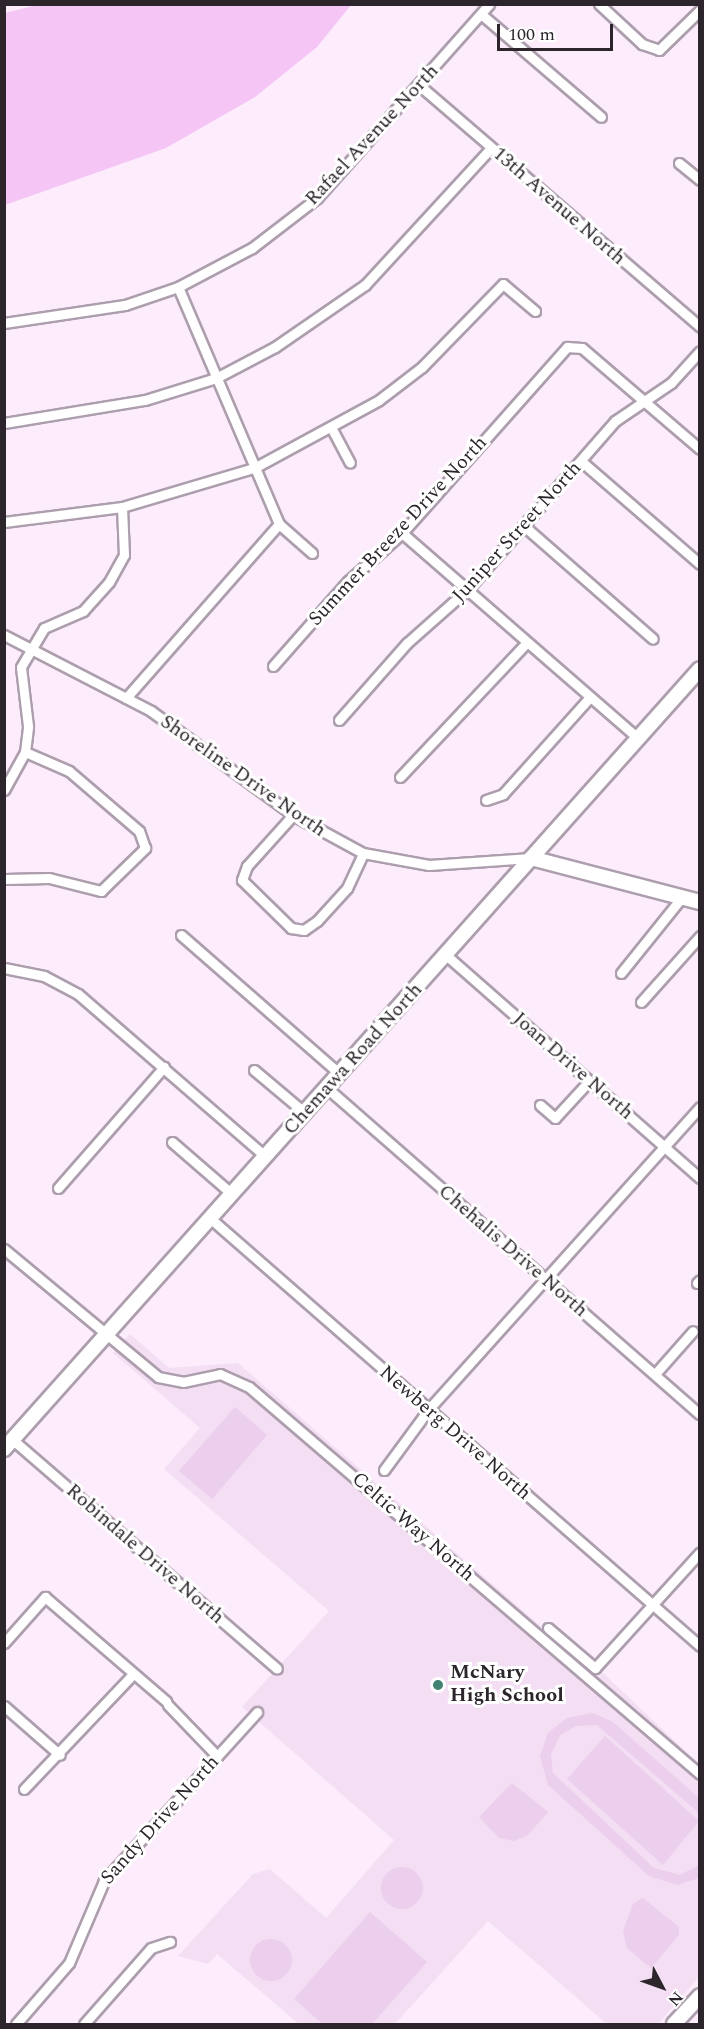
<!DOCTYPE html>
<html>
<head>
<meta charset="utf-8">
<style>
	body { margin:0 }
	#map { position:relative; width:704px; height:2029px; overflow:hidden; background:#fcecfc; font-family:Spectral,serif }
	div>[style] { position:absolute }
	[style*='--x'] { left:calc(var(--x)*1px); top:calc(var(--y)*1px); width:calc(var(--w)*1px); rotate:calc(var(--a)*1deg) }
	.built>* { inset:0; background:#f3def4 }
	.green>* { inset:0; background:#ecceed }
	.round { border-radius:50% }
	.water>* { inset:0; background:#f5c5f6 }
	.roads { filter:drop-shadow(2px 0 #ad9ead) drop-shadow(-2px 0 #ad9ead) drop-shadow(0 2px #ad9ead) drop-shadow(0 -2px #ad9ead) }
	.street>* { height:9px; margin:-4.5px; padding:0 4.5px; transform-origin:4.5px; border-radius:4.5px; background:#fff }
	.secondary>* { height:14px; margin:-7px; padding:0 7px; transform-origin:7px; border-radius:7px; background:#fff }
	.dots>* { width:16px; height:16px; translate:-50% -50%; box-sizing:border-box; border:3px solid #fff; border-radius:50% }
	span { translate:-50% -50%; white-space:nowrap; text-align:center; line-height:1.15; -webkit-text-stroke:6px #fff; paint-order:stroke }
	.street-label { font-size:20px; color:#2c262c }
	.poi-label { font-size:20px; color:#2c262c; font-weight:700 }
	.left { translate:0 -50%; text-align:left }
	.frame { position:absolute; inset:0; border:6px solid #2c262c; pointer-events:none }
	.north { position:absolute; left:632px; top:1957px; width:60px; height:60px; -webkit-text-stroke:4px #fff; paint-order:stroke; rotate:131deg; font-size:16px; font-weight:700; line-height:24px; text-align:center; color:#2c262c }
	.north::after { content:''; display:block; margin:auto; width:21px; height:27px; background:#2c262c; clip-path:polygon(50% 0,100% 100%,50% 72%,0 100%) }
	.scale { position:absolute; left:497px; top:24px; width:116px; height:27px; box-sizing:border-box; border:3px solid #2c262c; border-top:0; padding-left:8px; font-size:18px; line-height:21px; white-space:nowrap; color:#2c262c; -webkit-text-stroke:4px #fff; paint-order:stroke }
</style>
</head>
<body>
<div id="map">
	<div class="built">
		<div style="clip-path:polygon(130px 1334px,169px 1368px,238px 1363px,599px 1677px,603px 1673px,699px 1764px,699px 1977px,658px 2024px,607px 2024px,488px 1921px,395px 2024px,299px 2024px,217px 1954px,208px 1964px,178px 1956px,253px 1874px,270px 1869px,326px 1918px,394px 1840px,242px 1707px,329px 1611px,164px 1469px,200px 1428px,113px 1353px)"></div>
	</div>
	<div class="green">
		<div style="clip-path:polygon(235px 1407px,267px 1435px,212px 1499px,179px 1471px)"></div>
		<div style="clip-path:polygon(593px 1713px,613px 1722px,699px 1798px,699px 1813px,597px 1725px,576px 1726px,560px 1735px,551px 1755px,553px 1773px,654px 1868px,680px 1875px,699px 1865px,699px 1878px,678px 1885px,649px 1876px,548px 1785px,540px 1756px,548px 1733px,567px 1718px)"></div>
		<div style="clip-path:polygon(605px 1736px,699px 1821px,663px 1865px,567px 1779px)"></div>
		<div style="clip-path:polygon(512px 1783px,548px 1812px,528px 1835px,514px 1841px,499px 1838px,479px 1817px)"></div>
		<div class="round" style="left:381px;top:1867px;width:42px;height:42px"></div>
		<div style="clip-path:polygon(643px 1898px,679px 1927px,679px 1935px,651px 1968px,627px 1948px,623px 1931px,633px 1904px)"></div>
		<div style="clip-path:polygon(370px 1912px,427px 1962px,372px 2024px,323px 2024px,294px 1999px)"></div>
		<div class="round" style="left:250px;top:1939px;width:42px;height:42px"></div>
	</div>
	<div class="water">
		<div style="clip-path:polygon(37px 5px,37px 4px,351px 5px,317px 47px,255px 97px,166px 148px,5px 205px,5px 13px)"></div>
	</div>
	<div class="roads">
		<div class="street">
			<div style="--x:599;--y:4;--w:59;--a:42.9"></div>
			<div style="--x:642;--y:44;--w:18;--a:19"></div>
			<div style="--x:659;--y:50;--w:57;--a:-44.3"></div>
			<div style="--x:481;--y:14;--w:158;--a:40.6"></div>
			<div style="--x:419;--y:85;--w:371;--a:40.7"></div>
			<div style="--x:679;--y:163;--w:27;--a:39"></div>
			<div style="--x:178;--y:287;--w:258;--a:66.9"></div>
			<div style="--x:279;--y:524;--w:44;--a:41.3"></div>
			<div style="--x:4;--y:323;--w:122;--a:-8.5"></div>
			<div style="--x:125;--y:305;--w:56;--a:-18.8"></div>
			<div style="--x:178;--y:287;--w:84;--a:-27.8"></div>
			<div style="--x:252;--y:248;--w:82;--a:-37.6"></div>
			<div style="--x:317;--y:198;--w:259;--a:-48.4"></div>
			<div style="--x:4;--y:423;--w:143;--a:-9.3"></div>
			<div style="--x:145;--y:400;--w:74;--a:-17.2"></div>
			<div style="--x:216;--y:378;--w:67;--a:-27.7"></div>
			<div style="--x:275;--y:347;--w:109;--a:-34.6"></div>
			<div style="--x:365;--y:285;--w:186;--a:-47.4"></div>
			<div style="--x:332;--y:429;--w:38;--a:62"></div>
			<div style="--x:581;--y:461;--w:157;--a:40.9"></div>
			<div style="--x:4;--y:522;--w:119;--a:-7.2"></div>
			<div style="--x:122;--y:507;--w:138;--a:-16.5"></div>
			<div style="--x:254;--y:468;--w:142;--a:-28.5"></div>
			<div style="--x:379;--y:400;--w:54;--a:-37.5"></div>
			<div style="--x:422;--y:367;--w:116;--a:-45.7"></div>
			<div style="--x:503;--y:284;--w:42;--a:40.2"></div>
			<div style="--x:524;--y:526;--w:171;--a:41.2"></div>
			<div style="--x:402;--y:533;--w:313;--a:41"></div>
			<div style="--x:4;--y:635;--w:165;--a:27.3"></div>
			<div style="--x:151;--y:711;--w:176;--a:36.2"></div>
			<div style="--x:293;--y:815;--w:80;--a:28.5"></div>
			<div style="--x:363;--y:853;--w:67;--a:10.3"></div>
			<div style="--x:429;--y:865;--w:102;--a:-3.9"></div>
			<div style="--x:273;--y:666;--w:113;--a:-48.6"></div>
			<div style="--x:348;--y:581;--w:72;--a:-41.6"></div>
			<div style="--x:402;--y:533;--w:249;--a:-48.4"></div>
			<div style="--x:567;--y:347;--w:15;--a:4"></div>
			<div style="--x:582;--y:348;--w:155;--a:40.6"></div>
			<div style="--x:126;--y:698;--w:232;--a:-48.7"></div>
			<div style="--x:339;--y:720;--w:103;--a:-48.6"></div>
			<div style="--x:407;--y:643;--w:80;--a:-41.5"></div>
			<div style="--x:467;--y:590;--w:225;--a:-48.8"></div>
			<div style="--x:615;--y:421;--w:68;--a:-34.2"></div>
			<div style="--x:671;--y:383;--w:43;--a:-47.8"></div>
			<div style="--x:400;--y:777;--w:185;--a:-46.7"></div>
			<div style="--x:4;--y:790;--w:43;--a:-61.1"></div>
			<div style="--x:25;--y:752;--w:26;--a:-83"></div>
			<div style="--x:28;--y:726;--w:59;--a:-96.8"></div>
			<div style="--x:21;--y:667;--w:45;--a:-59.5"></div>
			<div style="--x:44;--y:628;--w:43;--a:-23.6"></div>
			<div style="--x:83;--y:611;--w:39;--a:-48"></div>
			<div style="--x:109;--y:582;--w:31;--a:-61"></div>
			<div style="--x:124;--y:555;--w:48;--a:-92.4"></div>
			<div style="--x:486;--y:800;--w:18;--a:-19"></div>
			<div style="--x:503;--y:794;--w:130;--a:-48.1"></div>
			<div style="--x:293;--y:815;--w:69;--a:132"></div>
			<div style="--x:247;--y:866;--w:15;--a:110"></div>
			<div style="--x:242;--y:880;--w:69;--a:44.4"></div>
			<div style="--x:291;--y:928;--w:13;--a:9"></div>
			<div style="--x:304;--y:930;--w:16;--a:-35"></div>
			<div style="--x:317;--y:921;--w:45;--a:-47.7"></div>
			<div style="--x:347;--y:888;--w:38;--a:-65"></div>
			<div style="--x:5;--y:879;--w:44;--a:-1.3"></div>
			<div style="--x:49;--y:878;--w:54;--a:14"></div>
			<div style="--x:101;--y:891;--w:62;--a:-44.3"></div>
			<div style="--x:145;--y:848;--w:18;--a:-109"></div>
			<div style="--x:139;--y:831;--w:92;--a:-139.4"></div>
			<div style="--x:69;--y:771;--w:48;--a:-156.6"></div>
			<div style="--x:181;--y:935;--w:211;--a:41.2"></div>
			<div style="--x:446;--y:955;--w:338;--a:41.3"></div>
			<div style="--x:4;--y:968;--w:41;--a:11.3"></div>
			<div style="--x:44;--y:976;--w:38;--a:28"></div>
			<div style="--x:78;--y:994;--w:249;--a:40.9"></div>
			<div style="--x:621;--y:973;--w:97;--a:-51.2"></div>
			<div style="--x:641;--y:1002;--w:89;--a:-48.2"></div>
			<div style="--x:254;--y:1070;--w:67;--a:40.1"></div>
			<div style="--x:327;--y:1088;--w:495;--a:41.2"></div>
			<div style="--x:540;--y:1105;--w:20;--a:41"></div>
			<div style="--x:555;--y:1118;--w:50;--a:-47.4"></div>
			<div style="--x:172;--y:1142;--w:79;--a:40.9"></div>
			<div style="--x:58;--y:1188;--w:161;--a:-48.8"></div>
			<div style="--x:211;--y:1219;--w:649;--a:41.13"></div>
			<div style="--x:4;--y:1249;--w:200;--a:39.7"></div>
			<div style="--x:158;--y:1377;--w:25;--a:11"></div>
			<div style="--x:183;--y:1382;--w:38;--a:-12"></div>
			<div style="--x:220;--y:1374;--w:32;--a:24"></div>
			<div style="--x:249;--y:1387;--w:594;--a:40.63"></div>
			<div style="--x:697;--y:1283;--w:4;--a:-45"></div>
			<div style="--x:655;--y:1374;--w:57;--a:-48.5"></div>
			<div style="--x:13;--y:1440;--w:349;--a:40.9"></div>
			<div style="--x:384;--y:1470;--w:74;--a:-53.7"></div>
			<div style="--x:428;--y:1410;--w:407;--a:-48.1"></div>
			<div style="--x:548;--y:1628;--w:62;--a:40.4"></div>
			<div style="--x:595;--y:1668;--w:156;--a:-47.8"></div>
			<div style="--x:4;--y:1643;--w:62;--a:-48.3"></div>
			<div style="--x:45;--y:1597;--w:160;--a:40.7"></div>
			<div style="--x:168;--y:1705;--w:71;--a:46.1"></div>
			<div style="--x:4;--y:1706;--w:74;--a:41.2"></div>
			<div style="--x:24;--y:1789;--w:158;--a:-46.5"></div>
			<div style="--x:16;--y:2024;--w:81;--a:-49"></div>
			<div style="--x:69;--y:1963;--w:89;--a:-66.9"></div>
			<div style="--x:104;--y:1881;--w:228;--a:-47.8"></div>
			<div style="--x:84;--y:2024;--w:101;--a:-48.6"></div>
			<div style="--x:151;--y:1948;--w:20;--a:-18"></div>
		</div>
		<div class="secondary">
			<div style="--x:531;--y:858;--w:175;--a:14.6"></div>
			<div style="--x:4;--y:1449;--w:1045;--a:-48.26"></div>
			<div style="--x:674;--y:2024;--w:38;--a:-47"></div>
		</div>
	</div>
	<div class="dots">
		<div style="left:438px;top:1685px;background:#408171"></div>
	</div>
	<div class="street-label">
		<span style="left:372px;top:135px;rotate:-47deg">Rafael Avenue North</span>
		<span style="left:559px;top:206px;rotate:41deg">13th Avenue North</span>
		<span style="left:398px;top:531px;rotate:-47deg">Summer Breeze Drive North</span>
		<span style="left:517px;top:532px;rotate:-48deg">Juniper Street North</span>
		<span style="left:243px;top:776px;rotate:35deg">Shoreline Drive North</span>
		<span style="left:353px;top:1059px;rotate:-48deg">Chemawa Road North</span>
		<span style="left:573px;top:1066px;rotate:41deg">Joan Drive North</span>
		<span style="left:513px;top:1251px;rotate:41deg">Chehalis Drive North</span>
		<span style="left:455px;top:1433px;rotate:41deg">Newberg Drive North</span>
		<span style="left:413px;top:1527px;rotate:41deg">Celtic Way North</span>
		<span style="left:145px;top:1554px;rotate:41deg">Robindale Drive North</span>
		<span style="left:160px;top:1820px;rotate:-48deg">Sandy Drive North</span>
	</div>
	<div class="poi-label">
		<span class="left" style="left:450px;top:1684px">McNary<br>High School</span>
	</div>
	<div class="frame"></div>
	<div class="north">N</div>
	<div class="scale">100 m</div>
</div>
</body>
</html>
